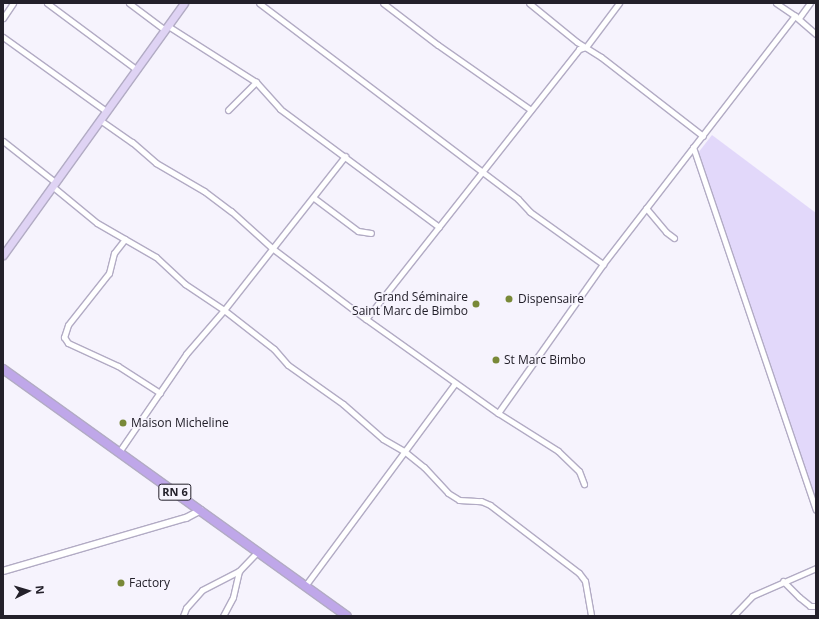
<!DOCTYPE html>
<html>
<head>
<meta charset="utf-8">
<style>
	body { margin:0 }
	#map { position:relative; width:819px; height:619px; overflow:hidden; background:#f6f3fd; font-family:"Open Sans",sans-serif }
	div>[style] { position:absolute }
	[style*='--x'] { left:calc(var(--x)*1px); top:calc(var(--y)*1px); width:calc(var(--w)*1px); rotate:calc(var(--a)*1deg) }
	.green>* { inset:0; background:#e2d8fa }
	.roads { filter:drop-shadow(1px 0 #b2abc4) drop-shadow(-1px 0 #b2abc4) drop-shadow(0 1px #b2abc4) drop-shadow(0 -1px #b2abc4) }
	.minor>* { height:5px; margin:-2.5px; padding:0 2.5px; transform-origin:2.5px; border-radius:2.5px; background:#fff }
	.tertiary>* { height:6px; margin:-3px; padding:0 3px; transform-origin:3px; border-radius:3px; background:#fff }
	.secondary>* { height:7px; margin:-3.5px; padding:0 3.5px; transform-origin:3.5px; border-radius:3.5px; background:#dfd3f4 }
	.primary>* { height:8px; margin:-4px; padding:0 4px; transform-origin:4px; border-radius:4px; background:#bfa7e9 }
	.dots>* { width:11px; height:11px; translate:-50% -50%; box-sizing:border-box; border:2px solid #f6f3fd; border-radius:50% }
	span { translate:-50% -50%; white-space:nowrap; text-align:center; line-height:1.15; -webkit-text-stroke:3.5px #f6f3fd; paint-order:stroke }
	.shield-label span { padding:1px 3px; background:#f6f3fd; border:1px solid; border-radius:3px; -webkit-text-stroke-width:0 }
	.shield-label { font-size:11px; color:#23202a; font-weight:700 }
	.poi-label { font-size:12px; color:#23202a }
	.right { translate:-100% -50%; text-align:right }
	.left { translate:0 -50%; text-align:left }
	.frame { position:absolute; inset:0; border:4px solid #23202a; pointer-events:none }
	.north { position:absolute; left:8px; top:571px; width:40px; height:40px; -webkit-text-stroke:3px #f6f3fd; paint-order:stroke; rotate:85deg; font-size:11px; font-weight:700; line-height:16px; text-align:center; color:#23202a }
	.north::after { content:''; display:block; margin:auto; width:14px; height:18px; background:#23202a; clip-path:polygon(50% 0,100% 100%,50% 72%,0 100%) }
</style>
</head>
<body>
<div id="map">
	<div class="green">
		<div style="clip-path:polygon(712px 135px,816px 213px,816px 500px,698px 153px)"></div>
	</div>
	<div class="roads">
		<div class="minor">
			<div style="--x:47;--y:3;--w:111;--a:36.6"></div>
			<div style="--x:129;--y:3;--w:45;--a:36.9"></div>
			<div style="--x:259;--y:3;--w:325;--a:37.1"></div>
			<div style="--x:518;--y:199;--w:18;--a:47"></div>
			<div style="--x:530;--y:212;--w:90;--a:35.5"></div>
			<div style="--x:383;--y:3;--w:69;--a:37.4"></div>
			<div style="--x:438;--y:45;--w:113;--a:35"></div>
			<div style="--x:529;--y:3;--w:62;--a:39.1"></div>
			<div style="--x:577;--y:42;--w:28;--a:32"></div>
			<div style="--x:601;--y:57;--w:129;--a:37.8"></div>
			<div style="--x:776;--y:3;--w:23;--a:34"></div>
			<div style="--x:3;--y:18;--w:18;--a:-56"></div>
			<div style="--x:799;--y:18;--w:19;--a:-54"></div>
			<div style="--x:168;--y:26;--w:104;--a:32.5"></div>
			<div style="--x:256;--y:82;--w:36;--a:48"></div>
			<div style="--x:280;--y:109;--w:198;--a:36.6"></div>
			<div style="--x:3;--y:37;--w:127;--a:35.7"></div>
			<div style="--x:228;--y:110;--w:40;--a:-45"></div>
			<div style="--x:100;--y:120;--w:39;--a:35"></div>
			<div style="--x:132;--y:142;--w:32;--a:41"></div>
			<div style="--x:156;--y:163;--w:56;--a:30.3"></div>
			<div style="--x:204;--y:191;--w:34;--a:37"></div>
			<div style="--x:231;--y:211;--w:55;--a:42.1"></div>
			<div style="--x:272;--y:248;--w:118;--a:37.1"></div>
			<div style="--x:366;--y:319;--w:162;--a:35.5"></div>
			<div style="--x:498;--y:413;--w:71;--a:32.3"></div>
			<div style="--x:558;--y:451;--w:29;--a:44"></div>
			<div style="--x:579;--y:471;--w:14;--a:69"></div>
			<div style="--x:3;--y:141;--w:66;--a:38.3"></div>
			<div style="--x:693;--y:147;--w:383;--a:71.3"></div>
			<div style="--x:52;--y:186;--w:58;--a:39.4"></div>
			<div style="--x:97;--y:223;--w:68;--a:30"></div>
			<div style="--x:156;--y:257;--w:40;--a:43"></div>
			<div style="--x:185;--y:284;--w:47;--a:33.7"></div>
			<div style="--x:224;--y:310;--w:63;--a:38"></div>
			<div style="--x:274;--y:349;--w:21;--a:49"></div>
			<div style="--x:288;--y:365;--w:67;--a:35.3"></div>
			<div style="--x:343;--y:404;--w:53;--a:41.2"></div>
			<div style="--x:383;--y:439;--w:24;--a:30"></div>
			<div style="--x:404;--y:451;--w:26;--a:39"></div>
			<div style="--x:424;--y:467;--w:35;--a:47"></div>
			<div style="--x:448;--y:493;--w:13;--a:32"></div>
			<div style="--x:459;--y:500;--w:22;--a:3"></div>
			<div style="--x:481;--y:501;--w:10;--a:24"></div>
			<div style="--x:490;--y:505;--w:112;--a:37.4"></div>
			<div style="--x:579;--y:573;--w:10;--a:53"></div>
			<div style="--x:585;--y:581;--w:36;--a:80"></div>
			<div style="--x:314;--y:198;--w:55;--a:36.9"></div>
			<div style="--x:358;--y:231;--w:13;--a:9"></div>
			<div style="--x:646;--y:208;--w:31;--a:50"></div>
			<div style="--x:666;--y:232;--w:10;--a:37"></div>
			<div style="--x:125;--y:239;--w:18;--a:128"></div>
			<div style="--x:114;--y:253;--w:21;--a:104"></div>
			<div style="--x:109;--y:273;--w:66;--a:128.3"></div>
			<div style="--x:68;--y:325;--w:13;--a:108"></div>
			<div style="--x:64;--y:337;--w:7;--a:56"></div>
			<div style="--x:68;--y:343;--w:55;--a:24.7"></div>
			<div style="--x:118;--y:366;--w:50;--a:32.7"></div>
			<div style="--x:366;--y:319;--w:344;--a:-51.7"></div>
			<div style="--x:579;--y:49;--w:7;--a:-16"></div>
			<div style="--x:586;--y:47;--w:55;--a:-53.1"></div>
			<div style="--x:498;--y:413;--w:182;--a:-54.8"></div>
			<div style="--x:603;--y:264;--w:314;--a:-52.3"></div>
			<div style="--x:795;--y:16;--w:28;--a:41"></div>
			<div style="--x:119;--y:452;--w:119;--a:-55.6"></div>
			<div style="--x:186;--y:354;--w:58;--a:-49.2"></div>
			<div style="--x:224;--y:310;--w:196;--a:-51.8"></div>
			<div style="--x:783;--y:581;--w:23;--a:45"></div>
			<div style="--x:799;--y:597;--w:14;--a:39"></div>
			<div style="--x:810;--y:606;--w:6;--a:0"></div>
			<div style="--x:305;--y:586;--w:252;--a:-53.5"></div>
			<div style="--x:183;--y:616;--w:9;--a:-69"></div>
			<div style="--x:186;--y:608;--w:24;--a:-48"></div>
			<div style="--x:202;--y:590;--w:42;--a:-27.2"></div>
			<div style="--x:223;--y:616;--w:21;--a:-62"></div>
			<div style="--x:233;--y:597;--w:27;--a:-77"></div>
			<div style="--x:239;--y:571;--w:28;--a:-46"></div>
			<div style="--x:733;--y:616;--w:28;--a:-46"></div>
			<div style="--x:752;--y:596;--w:70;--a:-23.6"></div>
		</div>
		<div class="tertiary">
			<div style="--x:3;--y:571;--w:191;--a:-16.2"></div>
			<div style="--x:186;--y:518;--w:17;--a:-28"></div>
		</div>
		<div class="secondary">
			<div style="--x:3;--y:255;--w:310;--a:-54.3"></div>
		</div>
		<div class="primary">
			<div style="--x:3;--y:369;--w:423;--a:35.7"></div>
		</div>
	</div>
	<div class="dots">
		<div style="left:509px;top:299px;background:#798938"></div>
		<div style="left:476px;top:304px;background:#798938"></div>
		<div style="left:496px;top:360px;background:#798938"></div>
		<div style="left:123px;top:423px;background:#798938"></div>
		<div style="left:121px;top:583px;background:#798938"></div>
	</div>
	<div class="shield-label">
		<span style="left:175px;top:492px">RN 6</span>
	</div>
	<div class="poi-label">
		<span class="right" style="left:468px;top:304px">Grand Séminaire<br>Saint Marc de Bimbo</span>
		<span class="left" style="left:518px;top:299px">Dispensaire</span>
		<span class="left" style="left:504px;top:360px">St Marc Bimbo</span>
		<span class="left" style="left:131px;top:423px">Maison Micheline</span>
		<span class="left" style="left:129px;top:583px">Factory</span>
	</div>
	<div class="frame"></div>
	<div class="north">N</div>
</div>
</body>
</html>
